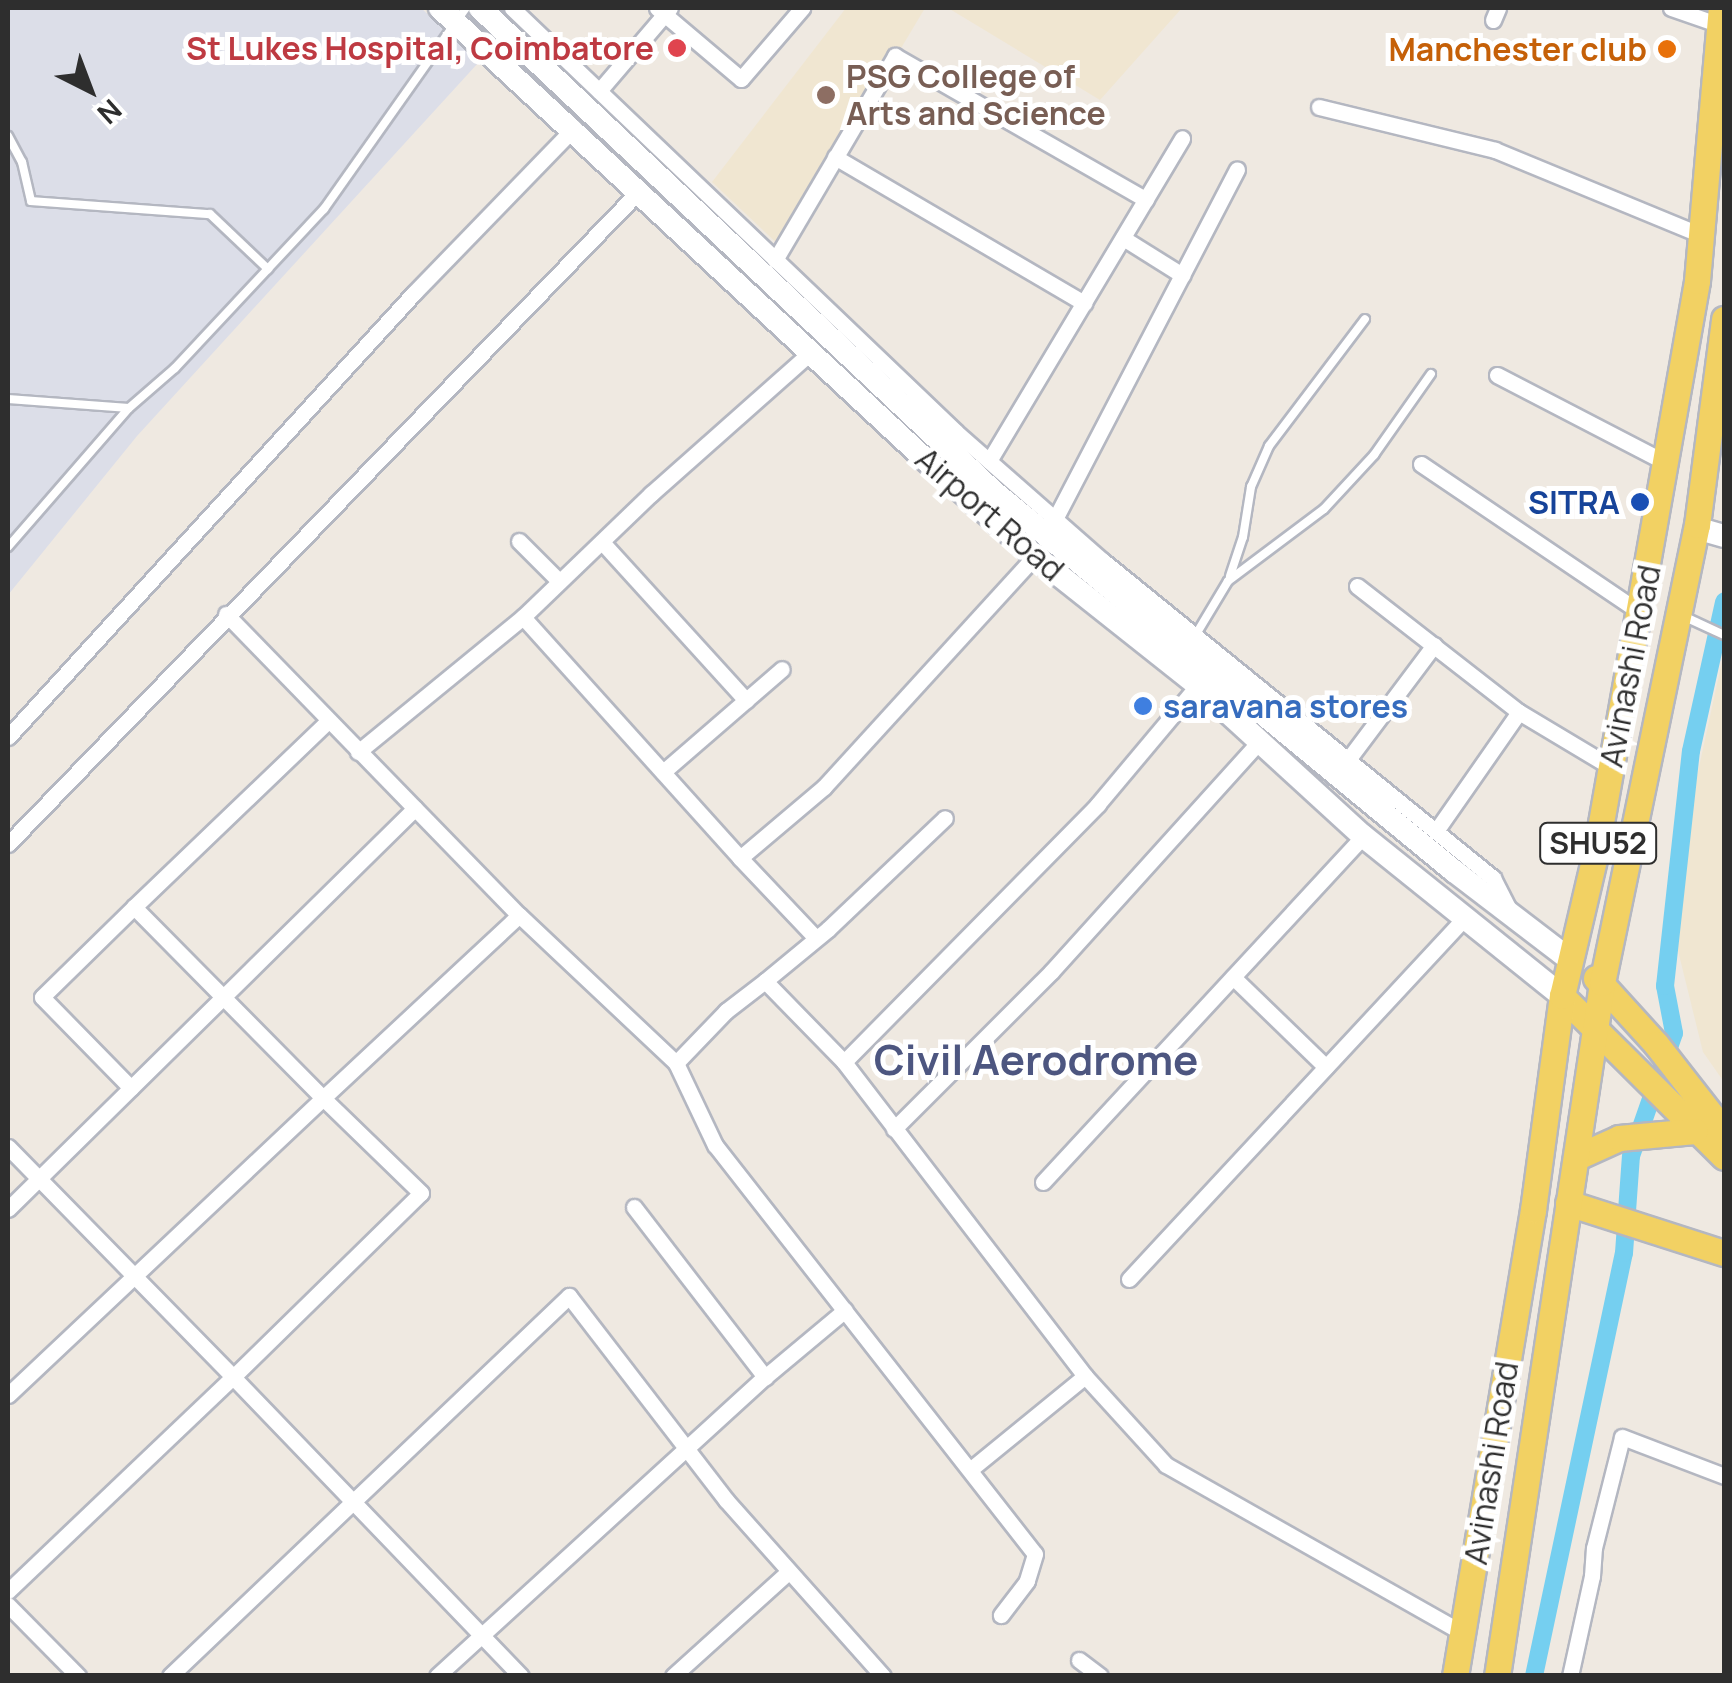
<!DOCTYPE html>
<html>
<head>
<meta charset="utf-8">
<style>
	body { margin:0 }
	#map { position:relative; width:1732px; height:1683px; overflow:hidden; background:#efe9e1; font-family:Manrope,sans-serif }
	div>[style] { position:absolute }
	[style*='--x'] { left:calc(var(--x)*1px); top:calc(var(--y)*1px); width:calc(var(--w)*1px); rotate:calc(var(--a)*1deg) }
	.education>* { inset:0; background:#f0e6d1 }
	.airport>* { inset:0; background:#dcdee8 }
	.canal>* { height:18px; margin:-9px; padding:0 9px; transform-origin:9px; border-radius:9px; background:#75cff0 }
	.roads { filter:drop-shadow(2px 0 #b4b7c1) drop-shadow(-2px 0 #b4b7c1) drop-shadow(0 2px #b4b7c1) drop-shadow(0 -2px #b4b7c1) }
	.lane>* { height:8px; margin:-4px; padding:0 4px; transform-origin:4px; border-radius:4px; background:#fff }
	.street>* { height:15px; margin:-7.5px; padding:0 7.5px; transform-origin:7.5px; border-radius:7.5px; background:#fff }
	.secondary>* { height:22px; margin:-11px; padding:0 11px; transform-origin:11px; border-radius:11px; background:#fff }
	.primary>* { height:25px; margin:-12.5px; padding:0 12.5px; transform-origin:12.5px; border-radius:12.5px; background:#f2d163 }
	.dots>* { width:28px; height:28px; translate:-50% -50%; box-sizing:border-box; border:5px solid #fff; border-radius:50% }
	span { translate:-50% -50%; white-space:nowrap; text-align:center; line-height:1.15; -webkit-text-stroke:10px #fff; paint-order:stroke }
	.shield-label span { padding:2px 8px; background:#fff; border:2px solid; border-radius:8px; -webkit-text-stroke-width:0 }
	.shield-label { font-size:30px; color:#2e2e2e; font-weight:700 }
	.health-label { font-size:32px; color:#be3a42; font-weight:700 }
	.right { translate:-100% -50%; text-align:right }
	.food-label { font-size:32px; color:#c56008; font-weight:700 }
	.education-label { font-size:32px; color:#785e54; font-weight:700 }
	.left { translate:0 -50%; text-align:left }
	.transit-label { font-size:32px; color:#164399; font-weight:700 }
	.street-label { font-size:32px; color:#2e2e2e }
	.shop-label { font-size:32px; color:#366cbe; font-weight:700 }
	.district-label { font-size:42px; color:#4d5680; font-weight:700 }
	.frame { position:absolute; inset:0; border:10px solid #2e2e2e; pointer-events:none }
	.north { position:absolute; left:40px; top:40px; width:100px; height:100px; -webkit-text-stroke:8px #fff; paint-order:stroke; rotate:138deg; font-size:28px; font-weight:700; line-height:40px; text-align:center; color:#2e2e2e }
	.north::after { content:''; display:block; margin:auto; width:35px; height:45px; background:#2e2e2e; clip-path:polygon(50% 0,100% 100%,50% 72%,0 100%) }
</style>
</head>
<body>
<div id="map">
	<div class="education">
		<div style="clip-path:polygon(846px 8px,925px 8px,782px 248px,712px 182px)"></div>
		<div style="clip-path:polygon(948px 8px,1182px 8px,1100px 100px)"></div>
		<div style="clip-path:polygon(1724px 652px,1724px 1082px,1703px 1052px,1668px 910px)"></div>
	</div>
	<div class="airport">
		<div style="clip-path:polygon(8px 8px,421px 8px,479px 62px,137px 436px,8px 595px)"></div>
	</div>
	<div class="canal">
		<div style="--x:1534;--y:1676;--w:432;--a:-78"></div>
		<div style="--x:1624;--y:1253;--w:97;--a:-85.9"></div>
		<div style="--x:1631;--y:1156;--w:130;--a:-70.7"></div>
		<div style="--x:1674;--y:1033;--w:48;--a:-100.8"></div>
		<div style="--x:1665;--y:986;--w:236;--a:-83.7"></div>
		<div style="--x:1691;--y:751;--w:153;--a:-77.5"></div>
	</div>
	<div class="roads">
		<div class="lane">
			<div style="--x:8;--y:136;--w:30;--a:62"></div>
			<div style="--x:22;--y:162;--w:40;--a:77"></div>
			<div style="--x:31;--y:201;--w:179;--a:4.2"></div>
			<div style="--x:210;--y:214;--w:80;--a:43.5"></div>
			<div style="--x:8;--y:399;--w:121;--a:4.3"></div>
			<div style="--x:129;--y:408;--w:61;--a:-41"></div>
			<div style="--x:175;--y:368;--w:218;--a:-46.9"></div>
			<div style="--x:324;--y:209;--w:246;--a:-54.8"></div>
			<div style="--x:8;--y:547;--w:184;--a:-49"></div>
			<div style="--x:1230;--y:576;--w:41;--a:-71.6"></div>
			<div style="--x:1243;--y:537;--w:51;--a:-80.9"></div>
			<div style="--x:1251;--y:487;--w:45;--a:-66.3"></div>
			<div style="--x:1269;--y:446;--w:159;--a:-52.9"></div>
			<div style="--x:1683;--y:616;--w:45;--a:24.9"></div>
			<div style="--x:1195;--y:636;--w:64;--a:-59"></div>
			<div style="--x:1228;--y:581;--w:120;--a:-36.9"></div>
			<div style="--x:1324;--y:509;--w:74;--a:-47.2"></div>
			<div style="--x:1374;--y:455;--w:99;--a:-54.9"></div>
		</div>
		<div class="street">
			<div style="--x:512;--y:8;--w:614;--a:43.68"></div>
			<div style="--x:956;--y:432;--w:196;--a:41.3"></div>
			<div style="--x:1103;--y:561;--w:503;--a:39.1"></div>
			<div style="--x:1493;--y:878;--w:36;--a:63"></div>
			<div style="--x:657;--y:8;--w:110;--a:40.2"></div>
			<div style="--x:741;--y:79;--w:94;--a:-49.3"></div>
			<div style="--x:1671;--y:8;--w:52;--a:19.1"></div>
			<div style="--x:1493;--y:20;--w:13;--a:-67"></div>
			<div style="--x:599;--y:91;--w:109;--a:-49.5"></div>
			<div style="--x:1319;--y:107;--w:181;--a:13.7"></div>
			<div style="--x:1495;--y:150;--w:223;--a:22.4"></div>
			<div style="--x:835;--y:157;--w:289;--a:30.4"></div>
			<div style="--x:1123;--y:238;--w:70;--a:32.1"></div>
			<div style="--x:775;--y:260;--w:237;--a:-59.5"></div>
			<div style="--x:895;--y:56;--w:289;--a:29.8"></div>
			<div style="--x:1497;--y:375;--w:189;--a:27.4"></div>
			<div style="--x:989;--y:461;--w:376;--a:-59.1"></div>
			<div style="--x:1421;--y:464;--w:266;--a:34.1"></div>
			<div style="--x:1055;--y:519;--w:394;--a:-62.5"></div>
			<div style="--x:519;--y:541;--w:55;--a:45"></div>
			<div style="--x:602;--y:542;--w:214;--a:47.7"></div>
			<div style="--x:1357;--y:586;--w:205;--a:37.9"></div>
			<div style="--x:1519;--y:712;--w:107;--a:30.9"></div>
			<div style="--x:226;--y:614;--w:420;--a:45.8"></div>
			<div style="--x:519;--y:915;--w:216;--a:43.3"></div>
			<div style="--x:676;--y:1063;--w:72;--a:-46.1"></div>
			<div style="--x:726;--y:1011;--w:49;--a:-37.6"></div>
			<div style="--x:765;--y:981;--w:113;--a:45.7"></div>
			<div style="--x:844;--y:1062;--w:362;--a:-45.4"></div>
			<div style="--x:1098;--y:804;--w:155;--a:-50"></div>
			<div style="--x:523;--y:617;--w:178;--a:-43.9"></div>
			<div style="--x:651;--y:494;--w:215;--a:-41.6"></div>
			<div style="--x:8;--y:737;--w:602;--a:-47.56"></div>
			<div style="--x:414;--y:293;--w:230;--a:-45.9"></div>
			<div style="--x:358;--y:752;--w:213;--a:-39.3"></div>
			<div style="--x:523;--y:617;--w:324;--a:48"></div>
			<div style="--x:740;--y:858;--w:110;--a:-40.2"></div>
			<div style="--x:824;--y:787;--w:313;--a:-47.6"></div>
			<div style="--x:1347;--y:761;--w:145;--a:-53.1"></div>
			<div style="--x:663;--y:772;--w:157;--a:-40.9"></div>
			<div style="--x:1436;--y:831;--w:145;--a:-55.1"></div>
			<div style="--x:8;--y:844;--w:908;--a:-45.98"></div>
			<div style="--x:740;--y:858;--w:110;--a:46.5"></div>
			<div style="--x:1233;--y:977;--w:129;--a:44.1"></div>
			<div style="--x:765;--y:981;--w:82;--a:-39.5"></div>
			<div style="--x:828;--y:929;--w:161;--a:-43.5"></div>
			<div style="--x:844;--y:1062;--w:396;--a:52.5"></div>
			<div style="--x:676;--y:1063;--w:91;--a:64.6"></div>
			<div style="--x:715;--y:1145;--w:519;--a:51.96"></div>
			<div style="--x:1035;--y:1554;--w:28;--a:107"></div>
			<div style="--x:1027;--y:1581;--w:43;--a:127.4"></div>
			<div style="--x:131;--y:1088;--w:127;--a:-134.4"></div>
			<div style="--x:42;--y:997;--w:129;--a:-44.4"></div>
			<div style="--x:894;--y:1129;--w:222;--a:-45"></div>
			<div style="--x:1051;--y:972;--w:309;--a:-47.9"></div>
			<div style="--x:8;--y:1147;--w:322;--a:45.6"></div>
			<div style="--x:233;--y:1377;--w:263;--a:-44.4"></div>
			<div style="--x:421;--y:1193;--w:136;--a:-135.9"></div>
			<div style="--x:323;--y:1098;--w:268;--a:-43"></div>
			<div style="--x:1043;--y:1182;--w:471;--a:-47.2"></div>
			<div style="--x:634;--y:1207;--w:215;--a:52.4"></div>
			<div style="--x:8;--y:1209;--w:571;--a:-44.57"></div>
			<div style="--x:1129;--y:1279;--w:493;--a:-47.1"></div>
			<div style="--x:8;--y:1395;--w:433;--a:-43.3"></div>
			<div style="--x:323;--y:1098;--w:269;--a:-134.7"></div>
			<div style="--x:134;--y:907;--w:269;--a:-43.8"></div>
			<div style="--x:971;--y:1469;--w:147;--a:-39.2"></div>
			<div style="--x:1085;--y:1376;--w:120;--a:47.7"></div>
			<div style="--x:1166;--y:1465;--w:341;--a:29.5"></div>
			<div style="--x:8;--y:1591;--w:311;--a:-43.6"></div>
			<div style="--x:233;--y:1377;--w:415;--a:46.1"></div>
			<div style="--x:8;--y:1605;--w:100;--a:45.4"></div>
			<div style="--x:1079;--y:1660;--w:26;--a:37"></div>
			<div style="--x:170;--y:1676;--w:551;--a:-43.6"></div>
			<div style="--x:569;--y:1296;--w:257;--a:52.4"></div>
			<div style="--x:726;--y:1500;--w:236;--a:48.3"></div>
			<div style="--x:437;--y:1676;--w:444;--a:-42.4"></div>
			<div style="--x:765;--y:1377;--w:104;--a:-39.9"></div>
			<div style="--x:673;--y:1676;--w:155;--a:-42.1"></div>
			<div style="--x:1570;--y:1676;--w:102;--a:-77.6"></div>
			<div style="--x:1592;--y:1576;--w:28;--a:-86"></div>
			<div style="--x:1594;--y:1548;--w:114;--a:-75.8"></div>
			<div style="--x:1622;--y:1437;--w:109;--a:20.9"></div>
		</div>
		<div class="secondary">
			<div style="--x:440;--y:8;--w:667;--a:42.93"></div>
			<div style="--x:928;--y:462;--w:142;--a:41.3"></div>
			<div style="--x:1035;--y:556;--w:208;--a:38.4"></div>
			<div style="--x:1198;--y:685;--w:224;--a:42.5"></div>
			<div style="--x:1363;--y:836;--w:255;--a:38.8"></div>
			<div style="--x:480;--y:8;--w:706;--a:43.28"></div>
			<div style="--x:994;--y:492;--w:596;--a:39.49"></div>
			<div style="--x:1454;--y:871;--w:145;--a:37.4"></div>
			<div style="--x:1696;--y:528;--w:29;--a:16"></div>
		</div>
		<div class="primary">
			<div style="--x:1596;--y:978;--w:89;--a:47.7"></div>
			<div style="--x:1656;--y:1044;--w:110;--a:52"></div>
			<div style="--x:1562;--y:996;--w:228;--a:44.8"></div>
			<div style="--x:1577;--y:1157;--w:46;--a:-24.3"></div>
			<div style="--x:1619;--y:1138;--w:76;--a:-5.3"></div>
			<div style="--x:1568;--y:1203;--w:164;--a:17.8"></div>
			<div style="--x:1455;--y:1676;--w:472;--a:-80.5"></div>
			<div style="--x:1533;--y:1210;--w:216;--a:-82.3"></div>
			<div style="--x:1562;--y:996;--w:149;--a:-76.8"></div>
			<div style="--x:1596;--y:851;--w:579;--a:-79.95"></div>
			<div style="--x:1697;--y:281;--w:274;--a:-85"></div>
			<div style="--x:1497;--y:1676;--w:701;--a:-81.38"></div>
			<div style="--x:1602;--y:983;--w:468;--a:-78.3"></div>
			<div style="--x:1697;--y:525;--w:208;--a:-82.5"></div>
		</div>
	</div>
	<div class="dots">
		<div style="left:677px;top:48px;background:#e0444e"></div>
		<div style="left:1667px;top:49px;background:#e8710a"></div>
		<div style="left:826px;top:95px;background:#8d6e63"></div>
		<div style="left:1640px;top:502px;background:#1a4fb4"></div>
		<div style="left:1143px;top:706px;background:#3f7fe0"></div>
	</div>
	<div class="shield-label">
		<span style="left:1598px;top:843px">SHU52</span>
	</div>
	<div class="health-label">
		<span class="right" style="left:654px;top:48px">St Lukes Hospital, Coimbatore</span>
	</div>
	<div class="food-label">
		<span class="right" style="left:1647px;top:49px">Manchester club</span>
	</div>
	<div class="education-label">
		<span class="left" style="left:846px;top:95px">PSG College of<br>Arts and Science</span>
	</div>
	<div class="transit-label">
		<span class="right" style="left:1620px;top:502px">SITRA</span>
	</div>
	<div class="street-label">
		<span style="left:990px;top:514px;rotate:41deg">Airport Road</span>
		<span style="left:1630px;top:666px;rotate:-79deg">Avinashi Road</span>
		<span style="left:1491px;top:1463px;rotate:-81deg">Avinashi Road</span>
	</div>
	<div class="shop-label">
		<span class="left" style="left:1163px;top:706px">saravana stores</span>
	</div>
	<div class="district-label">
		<span style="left:1036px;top:1059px">Civil Aerodrome</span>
	</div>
	<div class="frame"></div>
	<div class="north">N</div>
</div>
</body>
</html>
